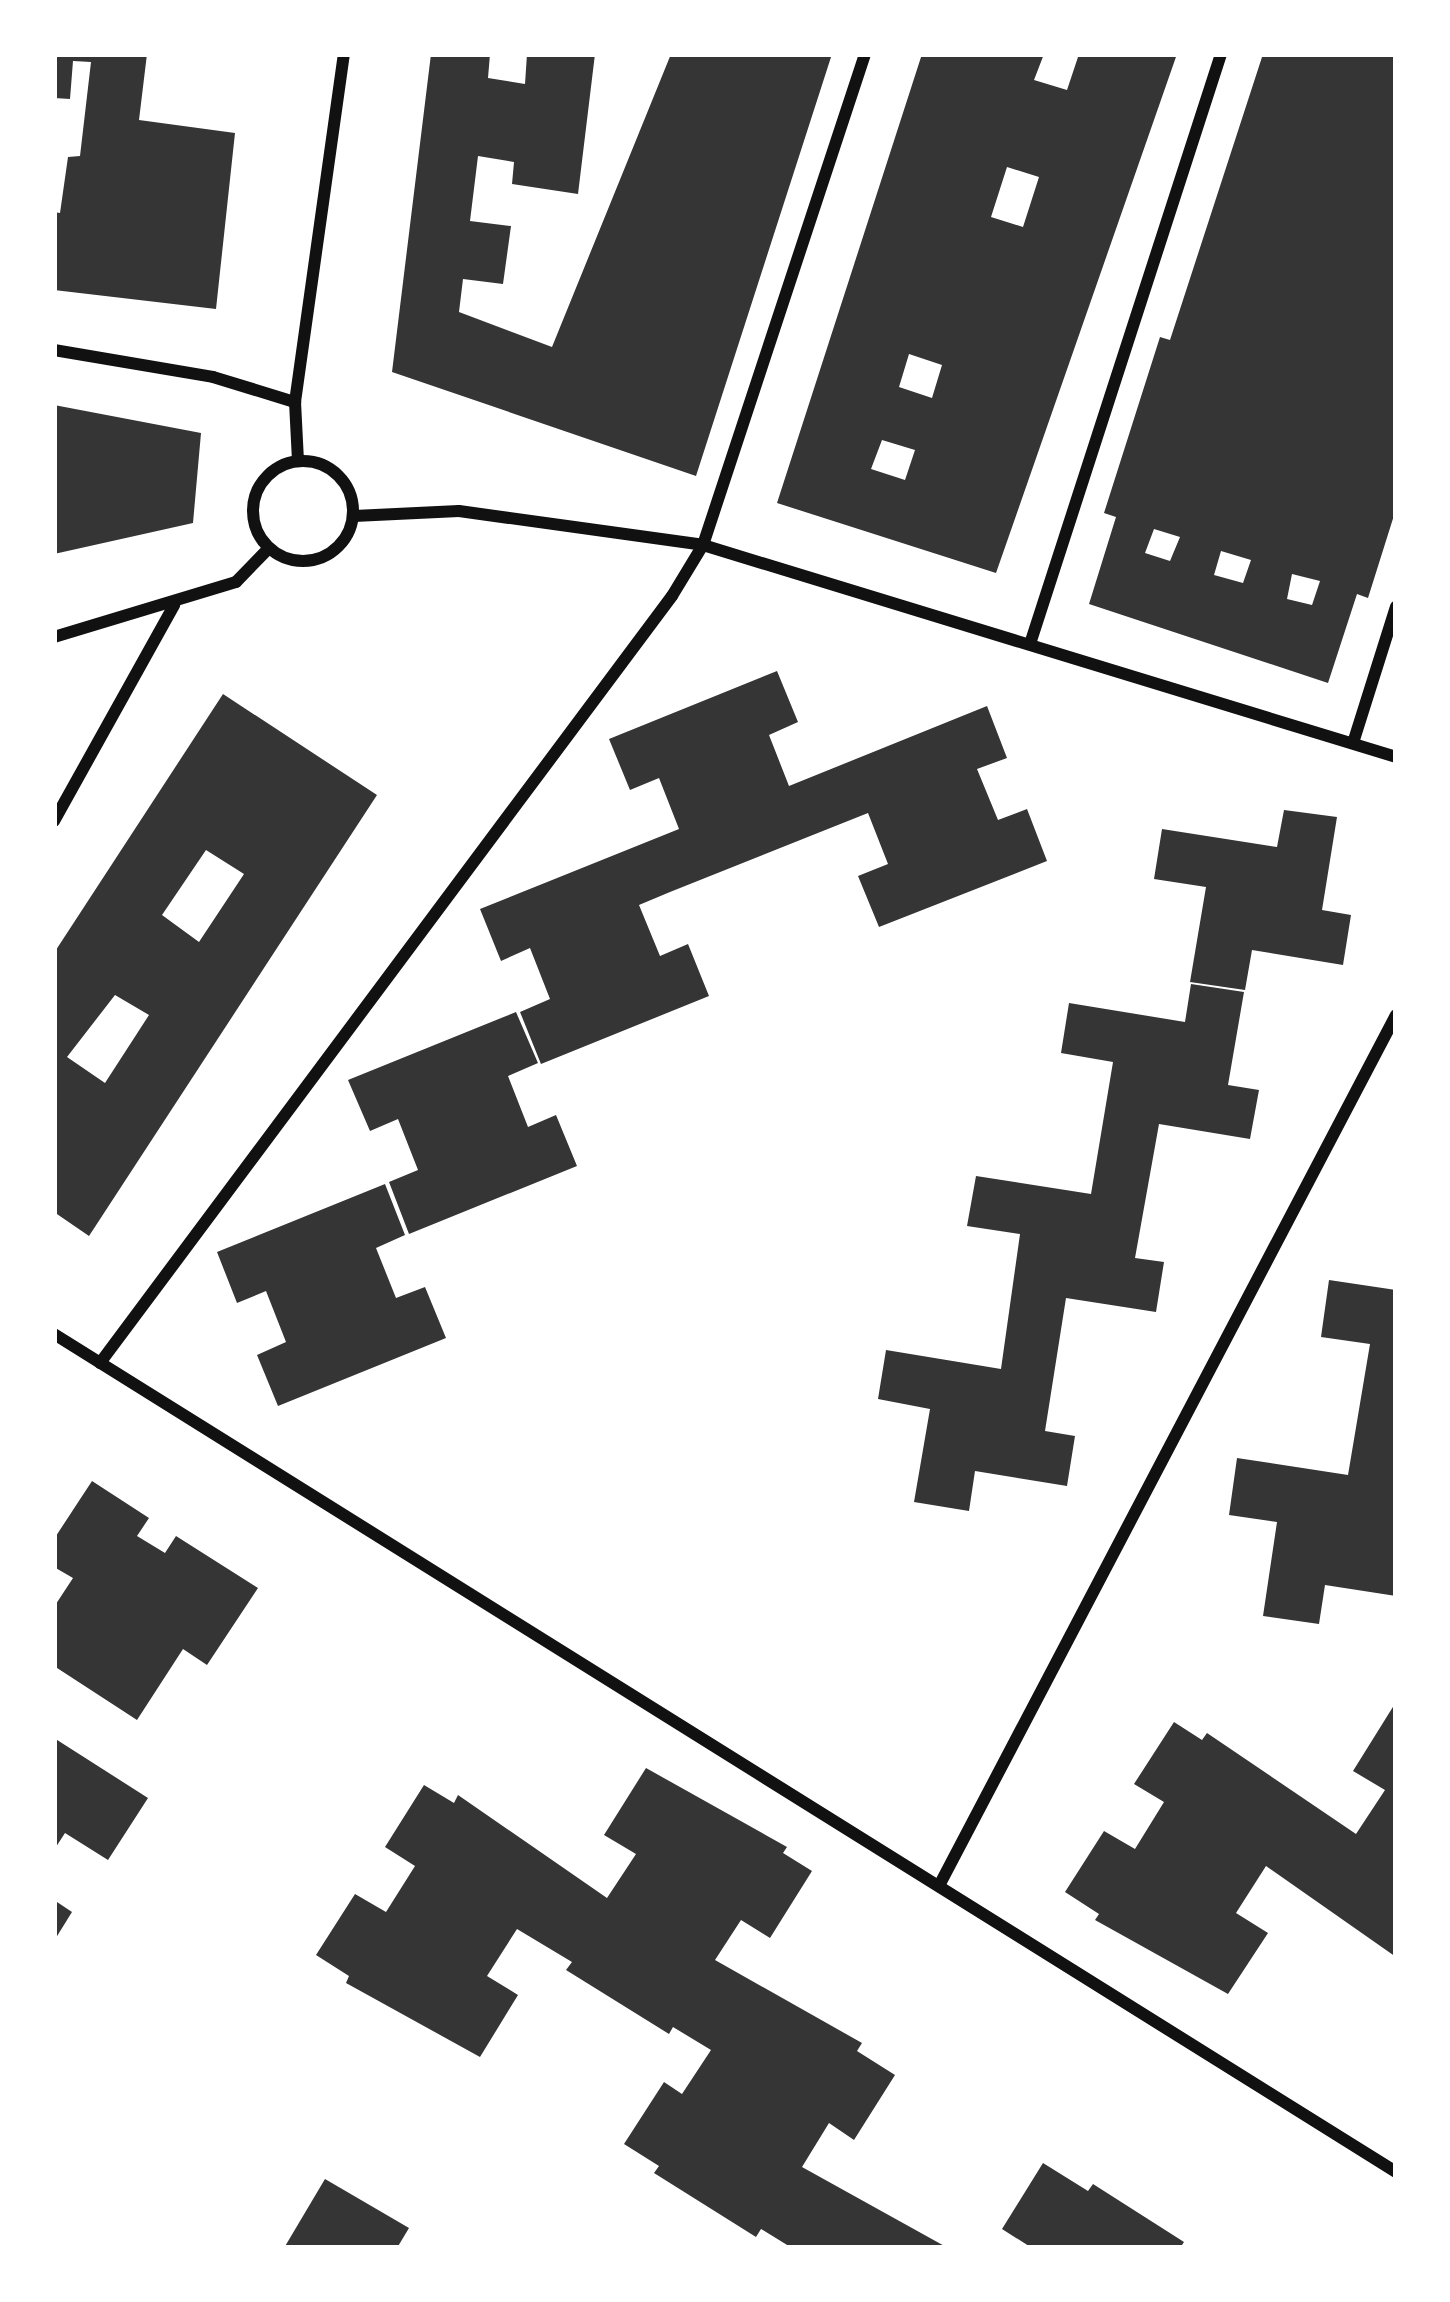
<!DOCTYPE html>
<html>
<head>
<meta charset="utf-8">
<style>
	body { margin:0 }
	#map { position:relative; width:1450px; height:2302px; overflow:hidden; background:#fff; font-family:"Open Sans",sans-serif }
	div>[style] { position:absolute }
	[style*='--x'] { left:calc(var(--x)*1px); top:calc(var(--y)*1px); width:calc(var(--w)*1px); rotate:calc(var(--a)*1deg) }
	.building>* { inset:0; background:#353535 }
	.minor>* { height:12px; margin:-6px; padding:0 6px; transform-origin:6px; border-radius:6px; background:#111 }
	.minor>.ring { margin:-6px; padding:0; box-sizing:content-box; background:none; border:12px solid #111; border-radius:50% }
	span { translate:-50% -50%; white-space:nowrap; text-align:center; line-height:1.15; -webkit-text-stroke:12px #fff; paint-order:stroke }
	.frame { position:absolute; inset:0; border:57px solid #fff; pointer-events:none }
</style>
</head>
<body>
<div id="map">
	<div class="building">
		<div style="clip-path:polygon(54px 54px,147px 54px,139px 120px,235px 133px,216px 309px,54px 290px,54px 212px,60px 213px,68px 157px,80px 156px,91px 62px,73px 61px,70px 99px,54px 98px)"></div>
		<div style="clip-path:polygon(431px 54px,490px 54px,488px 78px,525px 84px,527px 54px,595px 54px,578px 194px,512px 184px,514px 162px,478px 156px,470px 221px,511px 226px,503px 284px,463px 279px,459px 312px,552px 347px,671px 54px,832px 54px,696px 476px,392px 372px)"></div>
		<div style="clip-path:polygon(evenodd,922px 54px,1044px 54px,1034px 80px,1067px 90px,1079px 54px,1177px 54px,996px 573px,777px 503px,922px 54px,1007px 167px,1039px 177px,1023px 227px,991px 217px,1007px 167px,922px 54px,909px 354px,942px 365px,932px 398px,899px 387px,909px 354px,922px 54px,882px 440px,915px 450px,905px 480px,871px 469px,882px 440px)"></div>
		<div style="clip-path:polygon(evenodd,1263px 54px,1396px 54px,1396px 509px,1368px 598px,1357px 594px,1328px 683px,1089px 604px,1116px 517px,1104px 513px,1160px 337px,1170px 340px,1263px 54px,1154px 529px,1180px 537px,1170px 561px,1145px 553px,1154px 529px,1263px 54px,1221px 551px,1251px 560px,1243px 583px,1214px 575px,1221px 551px,1263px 54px,1292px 574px,1320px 581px,1312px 605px,1287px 599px,1292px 574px)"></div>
		<div style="clip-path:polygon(54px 405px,201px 433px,193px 523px,54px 554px)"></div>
		<div style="clip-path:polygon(777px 671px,798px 722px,769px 735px,789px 786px,987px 706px,1007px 758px,977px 769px,998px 820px,1027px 809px,1047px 861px,879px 927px,858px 876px,888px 864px,868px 813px,670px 892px,639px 905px,660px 956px,688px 944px,709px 996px,541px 1064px,520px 1012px,550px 999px,530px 948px,501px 961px,480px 909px,679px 829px,659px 778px,630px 790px,609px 739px)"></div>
		<div style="clip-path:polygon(evenodd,223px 694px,377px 795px,89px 1236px,54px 1212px,54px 953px,223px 694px,206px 850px,244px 874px,199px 942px,162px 915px,206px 850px,223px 694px,115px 995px,149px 1015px,105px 1083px,67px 1057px,115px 995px)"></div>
		<div style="clip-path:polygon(1284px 810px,1337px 817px,1322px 910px,1351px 915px,1343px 965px,1252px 950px,1245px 990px,1190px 982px,1206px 887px,1154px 879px,1162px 829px,1277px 847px)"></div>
		<div style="clip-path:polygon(1191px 984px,1244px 992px,1228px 1085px,1259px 1090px,1250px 1139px,1159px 1124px,1135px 1258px,1164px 1262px,1156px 1312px,1066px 1298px,1045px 1431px,1075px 1436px,1067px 1486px,975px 1471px,969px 1511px,914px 1502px,930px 1409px,878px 1399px,886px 1350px,1001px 1369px,1020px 1234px,967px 1226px,976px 1176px,1091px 1194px,1113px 1062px,1061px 1053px,1069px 1003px,1185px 1022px)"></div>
		<div style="clip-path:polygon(516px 1012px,538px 1063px,508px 1076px,528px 1127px,556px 1115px,577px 1166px,409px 1234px,389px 1182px,418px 1170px,398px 1119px,370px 1131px,348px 1080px)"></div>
		<div style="clip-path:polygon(385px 1184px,405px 1235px,376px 1248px,396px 1298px,425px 1287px,446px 1338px,278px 1406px,257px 1355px,286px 1342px,266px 1291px,237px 1303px,217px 1252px)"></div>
		<div style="clip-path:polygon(1329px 1280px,1396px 1290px,1396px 1596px,1325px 1585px,1319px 1624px,1263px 1616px,1277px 1522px,1229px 1515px,1237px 1458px,1348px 1475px,1370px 1344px,1321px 1337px)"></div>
		<div style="clip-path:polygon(92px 1481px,149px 1518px,137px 1536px,165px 1553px,176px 1536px,258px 1588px,207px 1665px,183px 1649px,137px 1720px,54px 1666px,54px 1607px,73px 1578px,54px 1567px,54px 1539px)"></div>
		<div style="clip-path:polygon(1396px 1702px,1396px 1957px,1266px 1866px,1236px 1913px,1268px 1933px,1228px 1994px,1095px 1920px,1099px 1914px,1065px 1892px,1104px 1831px,1135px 1849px,1164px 1802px,1134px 1784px,1174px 1722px,1202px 1740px,1207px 1733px,1356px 1834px,1385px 1790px,1353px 1771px)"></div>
		<div style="clip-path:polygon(54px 1738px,148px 1798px,108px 1860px,65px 1833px,54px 1850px)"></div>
		<div style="clip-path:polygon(646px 1768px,787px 1847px,783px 1853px,812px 1871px,770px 1938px,741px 1920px,715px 1960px,862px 2043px,857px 2051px,895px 2075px,854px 2140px,829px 2123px,802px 2167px,948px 2248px,792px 2248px,761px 2229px,756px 2237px,654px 2173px,659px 2166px,624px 2144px,664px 2082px,682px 2094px,711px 2050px,673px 2027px,669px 2034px,566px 1970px,572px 1962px,517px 1929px,487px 1976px,518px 1995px,480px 2057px,346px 1983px,349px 1976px,316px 1955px,355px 1894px,386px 1912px,415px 1866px,385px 1847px,424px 1785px,454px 1803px,458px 1795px,607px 1898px,636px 1854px,604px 1835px)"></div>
		<div style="clip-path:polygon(54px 1900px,72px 1912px,54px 1941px)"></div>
		<div style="clip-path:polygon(1043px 2163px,1088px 2191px,1093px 2184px,1184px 2242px,1180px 2248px,1032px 2248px,1002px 2229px)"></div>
		<div style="clip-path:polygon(325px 2179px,409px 2228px,397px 2248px,284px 2248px)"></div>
	</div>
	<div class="minor">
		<div style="--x:54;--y:350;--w:161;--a:9.6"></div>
		<div style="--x:213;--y:377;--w:86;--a:17"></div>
		<div class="ring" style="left:253px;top:461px;width:88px;height:88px"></div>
		<div style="--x:298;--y:461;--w:59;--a:-92.9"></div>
		<div style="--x:295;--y:402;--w:351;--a:-82"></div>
		<div style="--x:354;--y:516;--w:105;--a:-2.7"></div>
		<div style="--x:459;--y:511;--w:246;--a:7.9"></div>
		<div style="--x:703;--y:545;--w:725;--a:17.01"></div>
		<div style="--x:54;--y:637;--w:190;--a:-16.8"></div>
		<div style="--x:236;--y:582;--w:46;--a:-45.9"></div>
		<div style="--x:1030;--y:644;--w:620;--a:-72.06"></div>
		<div style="--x:1353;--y:743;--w:143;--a:-72.5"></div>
		<div style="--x:54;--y:821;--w:247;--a:-60.9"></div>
		<div style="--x:54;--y:1334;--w:1582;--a:31.98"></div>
		<div style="--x:100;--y:1363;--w:957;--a:-53.29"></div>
		<div style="--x:672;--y:596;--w:60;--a:-58.7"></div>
		<div style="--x:703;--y:545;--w:517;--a:-71.74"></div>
		<div style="--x:941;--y:1882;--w:979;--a:-62.31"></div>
	</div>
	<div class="frame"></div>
</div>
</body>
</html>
